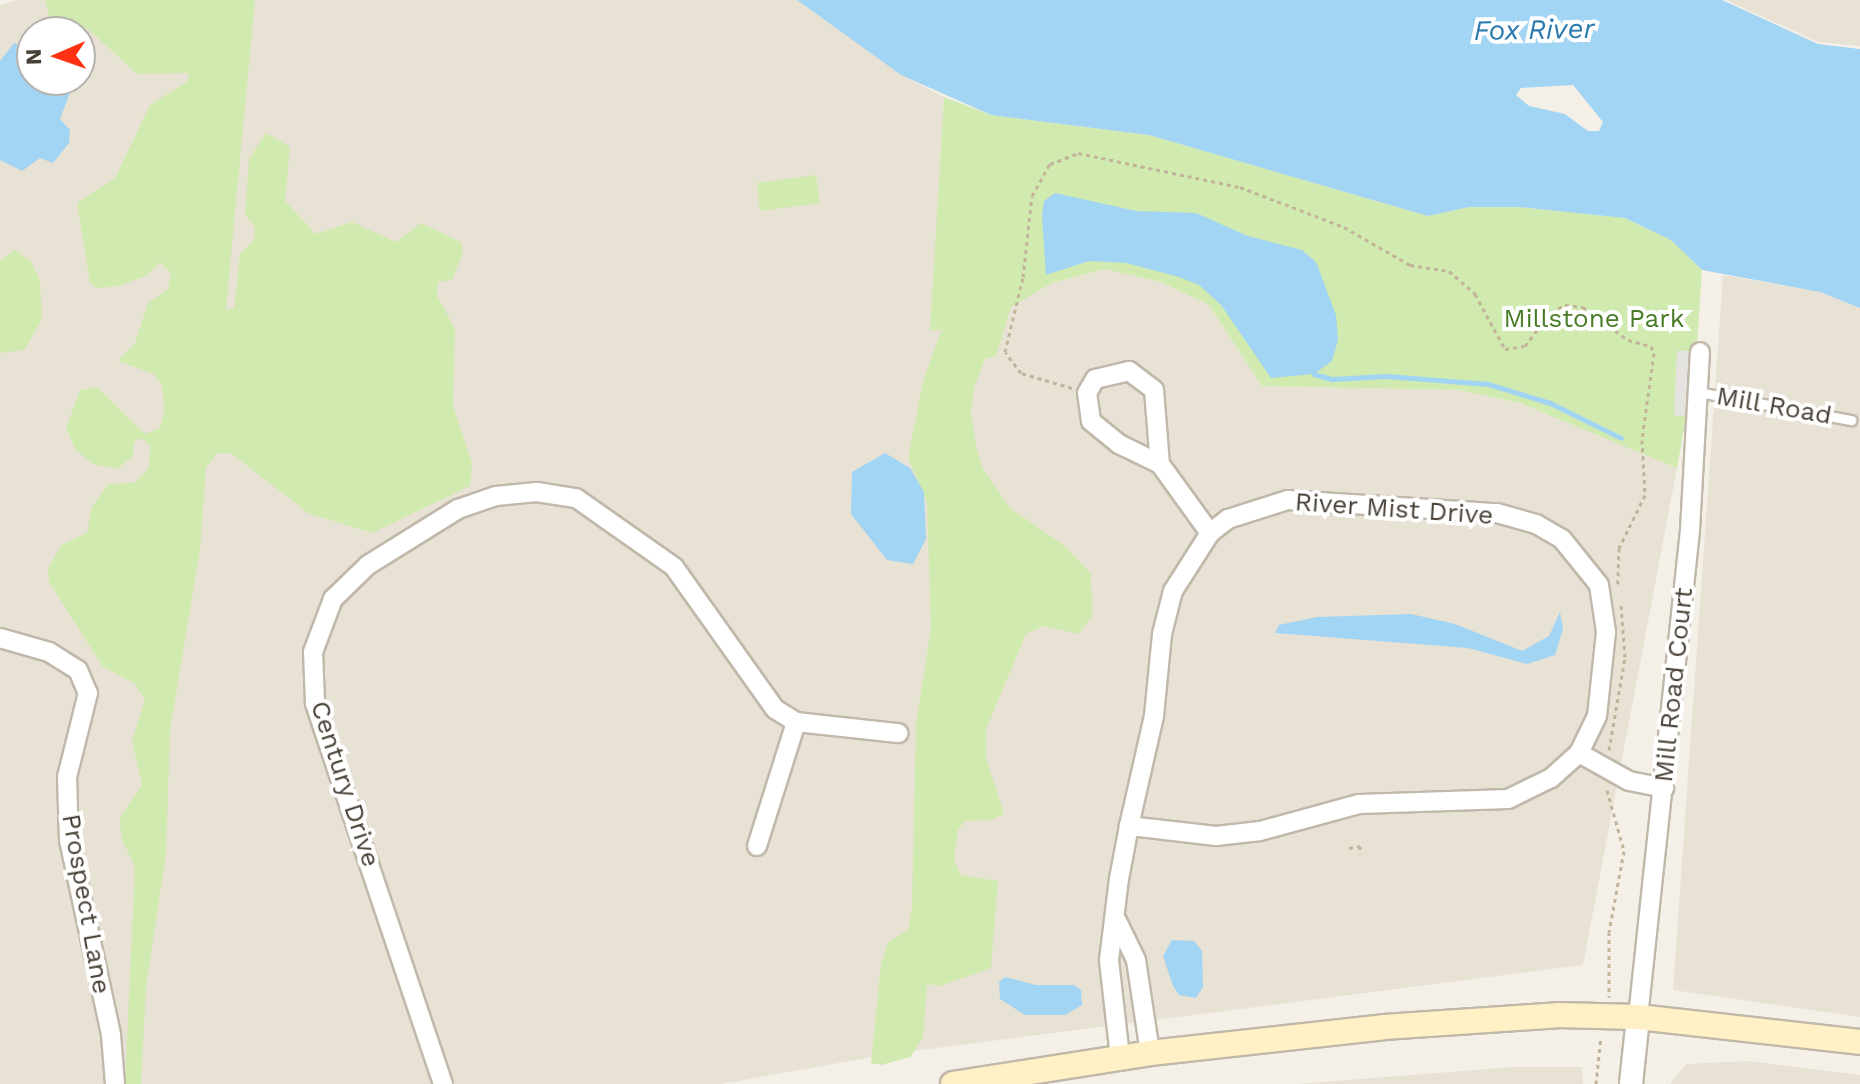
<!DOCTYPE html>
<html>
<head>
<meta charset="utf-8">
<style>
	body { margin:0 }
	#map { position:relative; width:1860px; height:1084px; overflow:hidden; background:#f4f0e7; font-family:"Work Sans",sans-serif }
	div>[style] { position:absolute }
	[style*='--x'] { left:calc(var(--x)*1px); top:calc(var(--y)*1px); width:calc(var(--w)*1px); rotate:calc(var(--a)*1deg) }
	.residential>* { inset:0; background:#e8e2d5 }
	.green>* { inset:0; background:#d0eaaf }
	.parking>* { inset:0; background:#e5e3df }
	.water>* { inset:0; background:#a2d4f3 }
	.stream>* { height:5px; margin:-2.5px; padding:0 2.5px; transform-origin:2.5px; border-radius:2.5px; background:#a2d4f3 }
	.path>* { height:3px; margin-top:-1.5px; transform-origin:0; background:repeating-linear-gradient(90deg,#c2b39a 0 4px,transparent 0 8px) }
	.roads { filter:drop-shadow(2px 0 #c0b8a9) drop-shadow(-2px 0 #c0b8a9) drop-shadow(0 2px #c0b8a9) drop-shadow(0 -2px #c0b8a9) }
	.service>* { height:9px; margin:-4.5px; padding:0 4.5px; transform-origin:4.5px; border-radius:4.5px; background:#fff }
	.minor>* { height:18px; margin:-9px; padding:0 9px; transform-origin:9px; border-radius:9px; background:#fff }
	.tertiary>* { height:22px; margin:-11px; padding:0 11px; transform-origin:11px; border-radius:11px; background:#fff }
	.secondary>* { height:24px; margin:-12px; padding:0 12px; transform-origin:12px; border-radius:12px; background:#fff0c6 }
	span { translate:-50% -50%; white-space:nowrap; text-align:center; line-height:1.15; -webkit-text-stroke:8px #fff; paint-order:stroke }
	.park-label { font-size:26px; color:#497c27 }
	.street-label { font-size:26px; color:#484036 }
	.water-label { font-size:28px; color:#2a7ab0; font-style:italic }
	.north { position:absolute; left:16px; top:16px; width:80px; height:80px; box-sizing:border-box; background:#fff; border:2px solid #b6b3af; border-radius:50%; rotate:268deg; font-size:22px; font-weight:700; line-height:32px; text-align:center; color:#484036 }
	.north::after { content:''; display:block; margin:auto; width:28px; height:36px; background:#ff3113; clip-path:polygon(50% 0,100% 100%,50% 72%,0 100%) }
</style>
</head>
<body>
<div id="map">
	<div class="residential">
		<div style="clip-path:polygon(evenodd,17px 0,797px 0,901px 75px,944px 97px,931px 331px,992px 317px,1052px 283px,1105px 269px,1161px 282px,1209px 305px,1262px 386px,1459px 390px,1520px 403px,1677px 468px,1583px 965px,890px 1054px,721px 1084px,0 1084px,0 5px,17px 0,32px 32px,80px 32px,80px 80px,32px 80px,32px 32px)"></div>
		<div style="clip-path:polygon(1726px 0,1860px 0,1860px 46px,1819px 42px)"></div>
		<div style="clip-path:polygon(1723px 275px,1820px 292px,1860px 308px,1860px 1017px,1673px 990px)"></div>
		<div style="clip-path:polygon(1749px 1061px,1860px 1075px,1860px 1084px,1670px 1084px,1686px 1064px)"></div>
		<div style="clip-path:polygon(1513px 1067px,1582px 1067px,1583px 1084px,1297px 1084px)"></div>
	</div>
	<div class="green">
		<div style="clip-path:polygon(45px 0,255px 0,226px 309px,234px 309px,240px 254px,254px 240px,255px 228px,245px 214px,249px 159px,266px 133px,290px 147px,285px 201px,316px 234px,352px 222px,396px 242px,421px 223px,461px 242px,463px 252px,452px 280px,438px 282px,437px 296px,455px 329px,453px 406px,472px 463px,470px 486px,372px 533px,308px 513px,231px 453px,217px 453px,206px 468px,200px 550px,170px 731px,166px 853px,146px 988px,141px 1084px,125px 1084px,135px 868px,121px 836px,120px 817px,142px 785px,132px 741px,145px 699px,134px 683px,103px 667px,49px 582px,48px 569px,61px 545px,87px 533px,92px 507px,108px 484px,134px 483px,149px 468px,150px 446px,142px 438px,134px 442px,133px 456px,117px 469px,93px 464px,75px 449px,66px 428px,80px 390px,97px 387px,145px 434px,160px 428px,165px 409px,162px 386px,154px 374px,118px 361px,135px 343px,148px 303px,168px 289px,171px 273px,160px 263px,146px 276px,119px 286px,98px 288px,90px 283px,77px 203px,115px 178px,150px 105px,188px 81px,189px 73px,137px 74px,87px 28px,51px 23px)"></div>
		<div style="clip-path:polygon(944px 97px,991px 115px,1149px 135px,1428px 216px,1469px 207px,1518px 207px,1625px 218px,1671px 240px,1702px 270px,1696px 361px,1677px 468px,1520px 403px,1459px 390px,1262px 386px,1209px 305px,1161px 282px,1105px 269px,1052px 283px,1011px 307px,996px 356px,985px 359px,974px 388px,971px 412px,977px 451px,983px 469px,1010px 508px,1065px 546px,1091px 574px,1092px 616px,1079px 634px,1044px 626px,1026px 634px,986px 729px,986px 758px,1004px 814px,991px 820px,965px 821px,958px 830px,954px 860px,961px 875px,998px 881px,991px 968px,940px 986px,927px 984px,923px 1037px,910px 1057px,881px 1065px,871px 1063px,881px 964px,888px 942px,908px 930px,912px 908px,916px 723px,931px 629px,927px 502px,908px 458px,923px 381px,942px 329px,930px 331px)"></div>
		<div style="clip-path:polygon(816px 175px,820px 203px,760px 211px,757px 183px)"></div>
		<div style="clip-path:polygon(15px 250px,31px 261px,40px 281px,42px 319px,24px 350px,0 353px,0 261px)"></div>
	</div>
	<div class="parking">
		<div style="clip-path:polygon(1677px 351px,1693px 351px,1689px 416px,1674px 416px)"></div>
	</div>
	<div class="water">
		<div style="clip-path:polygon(evenodd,797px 0,1722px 0,1818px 44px,1860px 49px,1860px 308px,1820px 292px,1702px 270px,1671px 240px,1625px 218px,1518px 207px,1469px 207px,1428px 216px,1149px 135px,991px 115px,901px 75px,797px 0,1573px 85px,1603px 122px,1599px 131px,1588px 131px,1565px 114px,1529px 106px,1516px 95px,1521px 88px,1573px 85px)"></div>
		<div style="clip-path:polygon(14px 43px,32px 53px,32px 80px,75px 80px,60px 119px,70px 130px,69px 143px,53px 163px,40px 158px,22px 171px,0 160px,0 61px)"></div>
		<div style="clip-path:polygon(1055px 193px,1136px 211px,1196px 213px,1248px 236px,1302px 250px,1316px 262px,1336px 315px,1338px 340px,1332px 361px,1314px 374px,1271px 378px,1221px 305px,1199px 285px,1179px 277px,1126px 263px,1089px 261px,1046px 275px,1042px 216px,1044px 201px)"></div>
		<div style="clip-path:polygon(885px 453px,910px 468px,924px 492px,926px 539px,913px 564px,887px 560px,851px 514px,852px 472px)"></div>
		<div style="clip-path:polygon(1560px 612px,1563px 629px,1555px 655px,1527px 664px,1468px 648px,1275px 633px,1279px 625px,1317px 617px,1411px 614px,1455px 624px,1522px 651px,1549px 636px)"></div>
		<div style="clip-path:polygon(1172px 940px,1194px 941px,1202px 951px,1203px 987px,1196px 998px,1179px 995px,1173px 986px,1163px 956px)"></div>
		<div style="clip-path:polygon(1005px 977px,1036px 985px,1074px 985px,1081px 990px,1082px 1005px,1065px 1015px,1025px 1015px,1000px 999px,999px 982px)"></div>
	</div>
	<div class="stream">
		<div style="--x:1314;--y:374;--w:19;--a:16"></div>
		<div style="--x:1332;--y:379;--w:54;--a:-3.2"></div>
		<div style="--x:1386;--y:376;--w:102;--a:4.5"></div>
		<div style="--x:1488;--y:384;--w:65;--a:17"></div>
		<div style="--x:1550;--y:403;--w:79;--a:26.2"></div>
	</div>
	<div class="path">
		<div style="--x:1072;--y:388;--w:53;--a:-163.6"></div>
		<div style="--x:1021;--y:373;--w:26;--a:-127"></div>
		<div style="--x:1005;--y:352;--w:77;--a:-76.5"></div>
		<div style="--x:1023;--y:277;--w:81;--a:-83.7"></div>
		<div style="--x:1032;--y:196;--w:37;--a:-61"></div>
		<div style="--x:1050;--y:164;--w:30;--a:-21"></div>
		<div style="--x:1078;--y:153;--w:166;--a:11.9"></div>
		<div style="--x:1240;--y:187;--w:111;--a:21"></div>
		<div style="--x:1344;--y:227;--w:76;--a:29.9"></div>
		<div style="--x:1410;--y:265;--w:39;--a:9"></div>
		<div style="--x:1449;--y:271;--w:35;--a:41"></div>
		<div style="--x:1475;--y:294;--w:63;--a:61.4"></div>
		<div style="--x:1505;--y:349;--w:20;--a:-9"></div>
		<div style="--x:1525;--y:346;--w:43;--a:-52.6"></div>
		<div style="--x:1551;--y:312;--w:16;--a:-27"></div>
		<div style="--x:1565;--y:305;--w:18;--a:6"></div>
		<div style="--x:1583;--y:307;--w:56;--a:36.3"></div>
		<div style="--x:1628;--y:340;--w:24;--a:15"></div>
		<div style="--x:1651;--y:346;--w:8;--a:67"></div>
		<div style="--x:1654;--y:353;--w:88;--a:97.9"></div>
		<div style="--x:1642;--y:440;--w:55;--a:86.9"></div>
		<div style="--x:1645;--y:495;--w:59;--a:116.1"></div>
		<div style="--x:1619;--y:548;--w:37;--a:92"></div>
		<div style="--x:1609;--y:750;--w:94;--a:-80.2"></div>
		<div style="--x:1625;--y:657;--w:53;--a:-94.3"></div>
		<div style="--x:1607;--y:790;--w:63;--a:74.4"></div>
		<div style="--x:1624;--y:851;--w:82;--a:100.5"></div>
		<div style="--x:1609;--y:932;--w:65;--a:90"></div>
		<div style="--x:1349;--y:848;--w:11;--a:-10"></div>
		<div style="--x:1360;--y:846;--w:8;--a:90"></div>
		<div style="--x:1596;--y:1084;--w:48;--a:-84.1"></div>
	</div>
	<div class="roads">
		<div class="service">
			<div style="--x:1698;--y:392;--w:156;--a:10.4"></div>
		</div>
		<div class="minor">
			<div style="--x:1160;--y:464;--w:46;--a:-154"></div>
			<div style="--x:1119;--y:444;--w:36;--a:-141"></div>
			<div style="--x:1091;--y:421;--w:28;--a:-98"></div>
			<div style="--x:1087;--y:393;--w:16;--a:-60"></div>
			<div style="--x:1095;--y:379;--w:35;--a:-13"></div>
			<div style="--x:1129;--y:371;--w:31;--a:37"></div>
			<div style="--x:1154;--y:390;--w:74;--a:85.4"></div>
			<div style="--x:1160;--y:464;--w:85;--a:54.1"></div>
			<div style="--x:0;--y:638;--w:51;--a:15.9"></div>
			<div style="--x:49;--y:652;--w:34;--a:32"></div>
			<div style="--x:78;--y:670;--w:25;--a:67"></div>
			<div style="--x:88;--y:693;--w:87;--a:104"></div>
			<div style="--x:67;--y:777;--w:63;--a:88.2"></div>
			<div style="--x:69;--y:840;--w:199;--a:77.8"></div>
			<div style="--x:111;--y:1035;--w:49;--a:85.3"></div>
			<div style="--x:1579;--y:753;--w:57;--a:29.2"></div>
			<div style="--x:1629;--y:781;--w:36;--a:11"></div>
			<div style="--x:757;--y:846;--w:130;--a:-72.5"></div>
			<div style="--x:1117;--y:921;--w:43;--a:64"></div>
			<div style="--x:1136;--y:960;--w:94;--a:81.4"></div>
			<div style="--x:1638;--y:1017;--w:490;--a:-83.9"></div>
			<div style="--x:1690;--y:530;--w:178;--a:-86.8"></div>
			<div style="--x:1120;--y:1057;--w:98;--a:-96.5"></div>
			<div style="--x:1109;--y:960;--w:82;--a:-83"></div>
			<div style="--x:1119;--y:879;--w:54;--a:-79.3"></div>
			<div style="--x:1129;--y:826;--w:113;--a:-77.2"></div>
			<div style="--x:1154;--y:716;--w:82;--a:-84.4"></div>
			<div style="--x:1162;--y:634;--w:44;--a:-75.7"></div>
			<div style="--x:1173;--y:591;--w:69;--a:-57.5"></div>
			<div style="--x:1210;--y:533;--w:23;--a:-38"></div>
			<div style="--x:1228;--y:519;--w:63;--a:-17.6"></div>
			<div style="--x:1288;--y:500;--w:209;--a:3.6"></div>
			<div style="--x:1497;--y:513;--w:41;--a:15.8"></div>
			<div style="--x:1536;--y:524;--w:30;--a:30"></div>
			<div style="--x:1562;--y:539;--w:59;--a:51.2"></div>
			<div style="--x:1599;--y:585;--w:48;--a:81.5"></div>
			<div style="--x:1606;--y:632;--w:84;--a:96.1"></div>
			<div style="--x:1597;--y:716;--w:41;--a:115.9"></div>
			<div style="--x:1579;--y:753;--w:38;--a:138"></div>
			<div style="--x:1551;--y:778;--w:48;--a:154"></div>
			<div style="--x:1508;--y:799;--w:149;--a:178.1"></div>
			<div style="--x:1359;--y:804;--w:103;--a:164.7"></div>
			<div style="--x:1260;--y:831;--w:44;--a:173.5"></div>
			<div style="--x:1216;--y:836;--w:88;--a:-173.4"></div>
			<div style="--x:443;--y:1084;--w:402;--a:-108.6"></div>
			<div style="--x:315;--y:703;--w:51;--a:-92.2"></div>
			<div style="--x:313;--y:652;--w:57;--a:-69.3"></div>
			<div style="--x:333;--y:599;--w:49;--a:-44.2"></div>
			<div style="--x:368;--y:565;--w:106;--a:-31.9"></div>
			<div style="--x:458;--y:509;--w:40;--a:-18.9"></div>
			<div style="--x:496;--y:496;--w:41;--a:-5.6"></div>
			<div style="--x:537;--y:492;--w:39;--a:9"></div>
			<div style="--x:576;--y:498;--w:120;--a:35.1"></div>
			<div style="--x:674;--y:567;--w:174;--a:54.6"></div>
			<div style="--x:775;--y:709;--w:25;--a:32"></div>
			<div style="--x:796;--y:722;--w:103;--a:6.2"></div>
		</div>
		<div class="tertiary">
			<div style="--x:1631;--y:1084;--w:67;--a:-84"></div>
		</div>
		<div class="secondary">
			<div style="--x:953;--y:1084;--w:199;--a:-8.9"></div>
			<div style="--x:1150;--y:1053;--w:235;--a:-6.3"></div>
			<div style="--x:1384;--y:1027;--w:174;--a:-3.9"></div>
			<div style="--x:1558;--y:1015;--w:80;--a:1.4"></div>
			<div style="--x:1638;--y:1017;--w:223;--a:6.4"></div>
		</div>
	</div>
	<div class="park-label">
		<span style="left:1594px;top:319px">Millstone Park</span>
	</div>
	<div class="street-label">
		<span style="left:1774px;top:406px;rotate:10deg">Mill Road</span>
		<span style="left:1394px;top:509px;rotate:4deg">River Mist Drive</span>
		<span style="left:1674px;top:685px;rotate:-84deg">Mill Road Court</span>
		<span style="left:345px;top:784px;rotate:72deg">Century Drive</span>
		<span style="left:86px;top:904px;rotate:80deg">Prospect Lane</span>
	</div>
	<div class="water-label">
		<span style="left:1534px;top:30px;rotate:-1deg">Fox River</span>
	</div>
	<div class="north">N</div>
</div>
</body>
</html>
